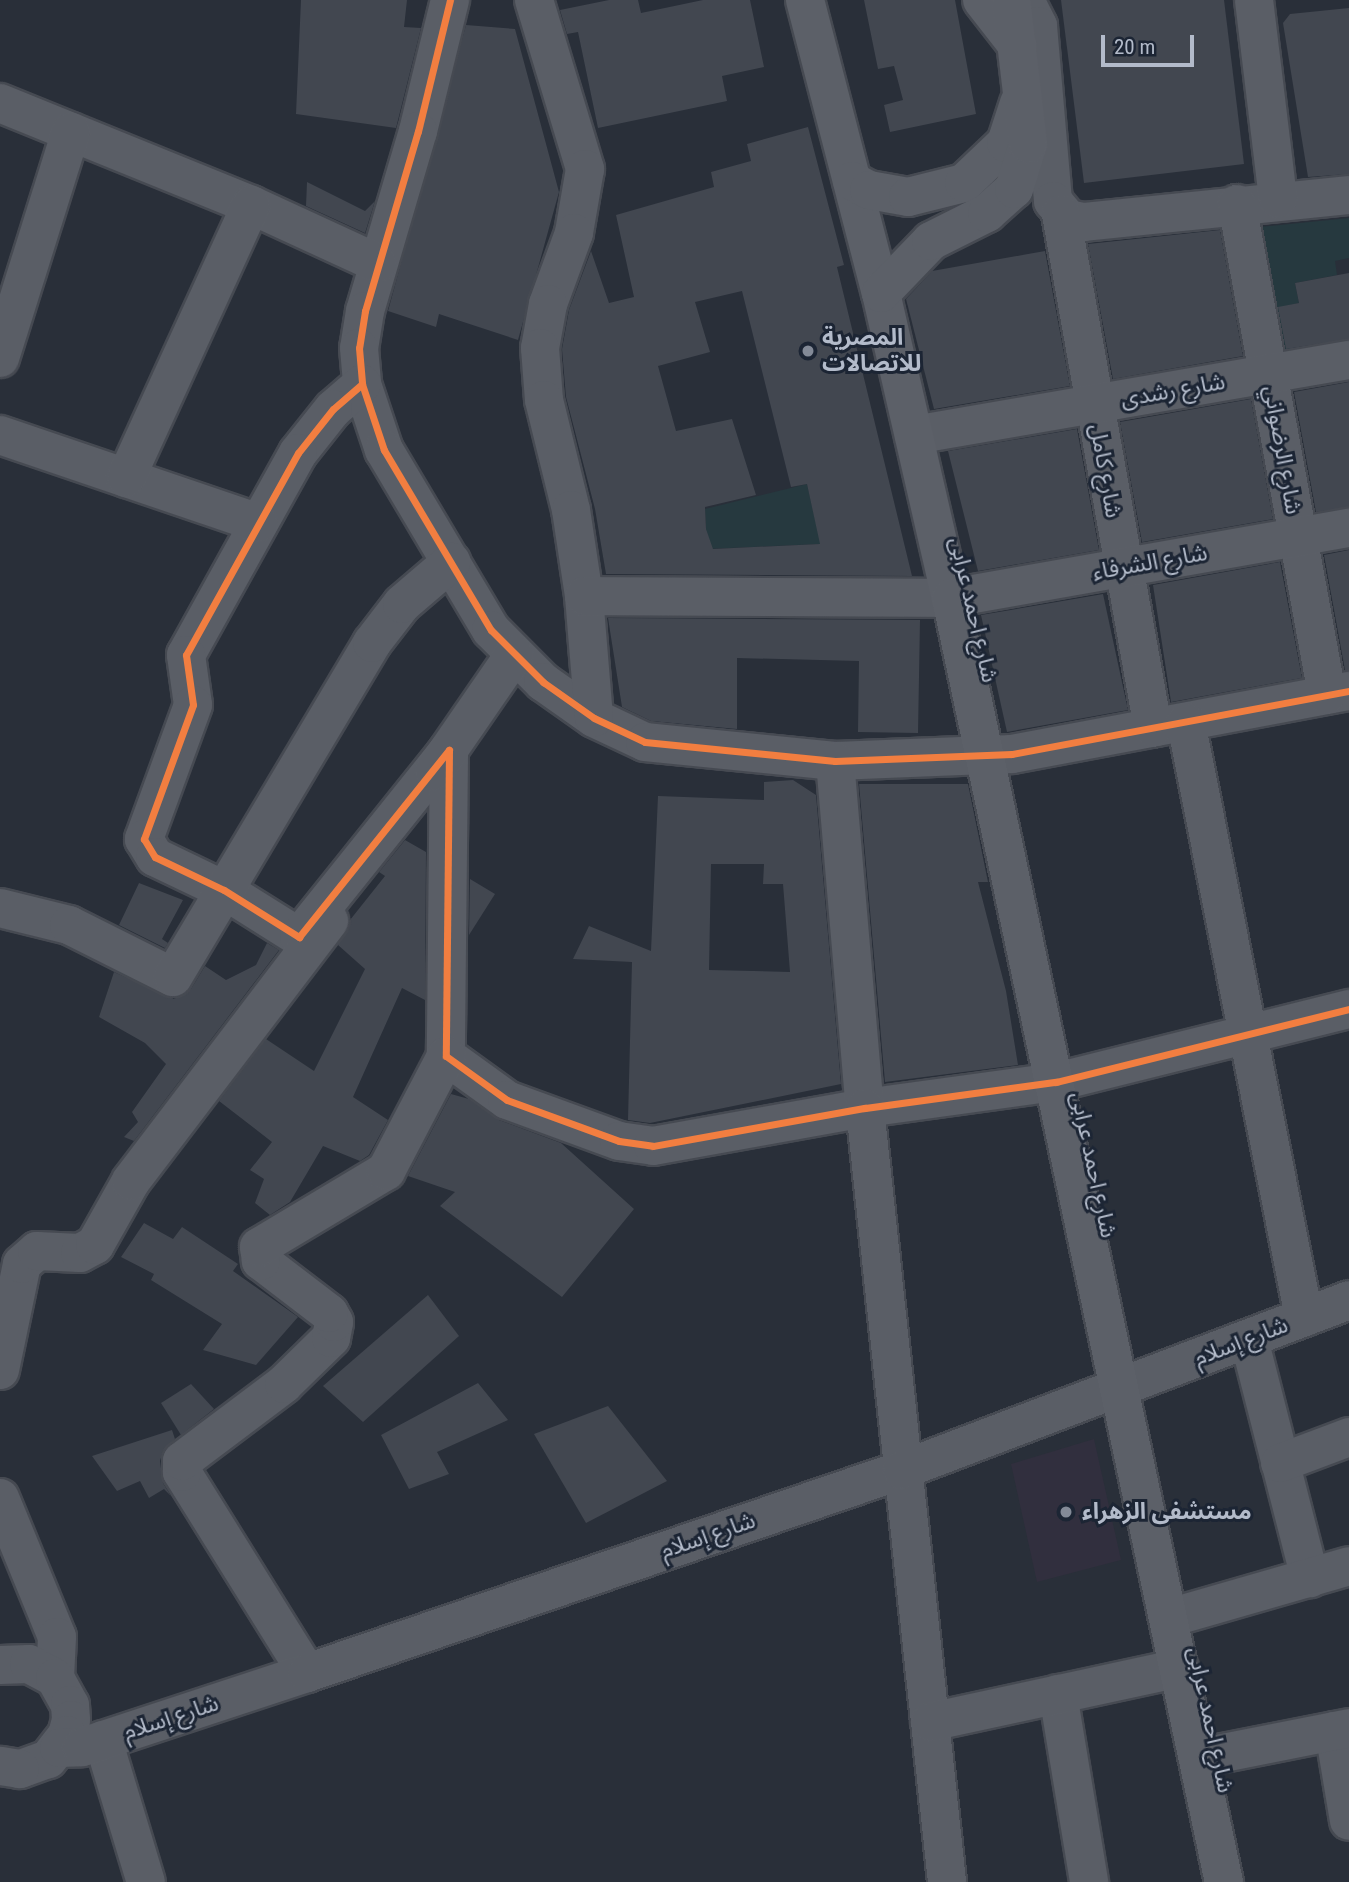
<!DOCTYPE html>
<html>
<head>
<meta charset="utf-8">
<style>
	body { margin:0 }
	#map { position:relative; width:1349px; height:1882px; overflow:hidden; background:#292f39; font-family:"Roboto Condensed","Noto Sans Arabic",sans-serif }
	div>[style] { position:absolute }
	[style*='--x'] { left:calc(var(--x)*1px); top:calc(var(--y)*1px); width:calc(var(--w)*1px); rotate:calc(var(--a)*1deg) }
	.medical>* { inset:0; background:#312f3e }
	.green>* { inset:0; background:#26393f }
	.building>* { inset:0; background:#424750 }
	.roads { filter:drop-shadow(2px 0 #464a52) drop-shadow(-2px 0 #464a52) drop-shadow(0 2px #464a52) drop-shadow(0 -2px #464a52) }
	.minor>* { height:38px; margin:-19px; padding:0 19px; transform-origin:19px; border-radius:19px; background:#5a5e66 }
	.major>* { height:38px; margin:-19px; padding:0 19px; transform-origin:19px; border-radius:19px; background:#5c6068 }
	.cycleway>* { height:7px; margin:-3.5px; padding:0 3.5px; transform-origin:3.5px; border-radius:3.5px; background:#f27e40 }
	.dots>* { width:19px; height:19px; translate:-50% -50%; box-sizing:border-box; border:4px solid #1c2534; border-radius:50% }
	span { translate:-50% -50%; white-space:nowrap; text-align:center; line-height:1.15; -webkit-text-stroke:6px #1c2534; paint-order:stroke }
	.poi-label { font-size:23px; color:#b3bbca; font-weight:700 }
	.left { translate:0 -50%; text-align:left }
	.street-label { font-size:23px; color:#b3bbca }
	.scale { position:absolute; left:1101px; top:35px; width:93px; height:32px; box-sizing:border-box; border:4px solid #b3bbca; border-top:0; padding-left:9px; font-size:21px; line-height:24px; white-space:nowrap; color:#b3bbca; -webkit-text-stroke:5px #1c2534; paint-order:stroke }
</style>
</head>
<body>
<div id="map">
	<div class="medical">
		<div style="clip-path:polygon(1094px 1439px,1121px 1560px,1037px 1582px,1011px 1464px)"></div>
	</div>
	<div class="green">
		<div style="clip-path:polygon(1349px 218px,1349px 258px,1335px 261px,1337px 275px,1295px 283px,1299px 303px,1286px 306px,1296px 361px,1285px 362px,1259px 227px)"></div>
		<div style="clip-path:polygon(807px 484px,821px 544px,707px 549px,705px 509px)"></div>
	</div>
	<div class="building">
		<div style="clip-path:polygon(301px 0,407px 0,404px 27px,421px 28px,396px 128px,296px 114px)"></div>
		<div style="clip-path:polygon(609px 0,638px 0,641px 13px,703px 0,750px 0,764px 67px,722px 76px,727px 101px,598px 128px,578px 32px,567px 34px,560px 10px)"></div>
		<div style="clip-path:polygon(864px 0,955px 0,976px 114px,890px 132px,884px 105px,903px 100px,894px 66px,878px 69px)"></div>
		<div style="clip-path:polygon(1061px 0,1224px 0,1244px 164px,1084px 183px)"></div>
		<div style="clip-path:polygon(1349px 8px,1349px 174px,1308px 177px,1283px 23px,1290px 14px)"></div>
		<div style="clip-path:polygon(466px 25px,515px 29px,559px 192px,518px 340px,439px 314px,436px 327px,388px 311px)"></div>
		<div style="clip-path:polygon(evenodd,808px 127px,844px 265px,837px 267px,912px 576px,606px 574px,595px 509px,566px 397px,562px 349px,569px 310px,591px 251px,609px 303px,634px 297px,616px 215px,714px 187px,711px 172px,751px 161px,747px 144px,808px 127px,742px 291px,791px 487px,807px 484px,820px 544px,713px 549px,706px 529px,705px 507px,756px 495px,732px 419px,676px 431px,658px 366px,710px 352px,695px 302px,742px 291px)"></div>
		<div style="clip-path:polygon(307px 182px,365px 211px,375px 201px,365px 233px,306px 206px)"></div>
		<div style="clip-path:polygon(1220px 230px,1243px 356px,1113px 379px,1088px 244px)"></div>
		<div style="clip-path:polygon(1045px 251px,1070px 386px,934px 409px,906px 299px,932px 271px)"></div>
		<div style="clip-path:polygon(1349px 273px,1349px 339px,1286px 349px,1278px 307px,1299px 303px,1295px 283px)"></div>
		<div style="clip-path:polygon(1349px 382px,1349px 507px,1316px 512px,1294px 392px)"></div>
		<div style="clip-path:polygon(1251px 399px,1273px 519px,1142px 542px,1120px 422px)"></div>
		<div style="clip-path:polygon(1077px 429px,1099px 550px,978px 571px,948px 451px)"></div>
		<div style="clip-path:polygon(1349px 550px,1349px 670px,1345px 670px,1324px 555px)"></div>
		<div style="clip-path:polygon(1280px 562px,1302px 678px,1171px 702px,1153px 585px)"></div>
		<div style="clip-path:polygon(1103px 594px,1128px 710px,1007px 732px,981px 615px)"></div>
		<div style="clip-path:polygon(608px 618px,920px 620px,918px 733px,858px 732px,859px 661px,737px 658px,737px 729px,651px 721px,622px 707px)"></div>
		<div style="clip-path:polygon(evenodd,793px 780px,816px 795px,841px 1084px,650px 1123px,628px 1120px,632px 962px,573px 959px,589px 926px,651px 951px,658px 796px,764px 800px,764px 782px,793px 780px,711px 864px,764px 864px,763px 884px,783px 884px,790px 972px,709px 970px,711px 864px)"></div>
		<div style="clip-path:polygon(859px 784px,968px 784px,988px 882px,978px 882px,1006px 991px,1018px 1065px,885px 1082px)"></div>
		<div style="clip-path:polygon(405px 840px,426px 852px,425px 1000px,402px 988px,353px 1097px,388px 1120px,369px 1155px,360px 1161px,323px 1146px,290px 1202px,270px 1215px,255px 1203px,264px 1179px,250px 1170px,272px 1142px,219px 1101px,266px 1039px,314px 1071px,365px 969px,338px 945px,350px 920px,385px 876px,379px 872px)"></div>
		<div style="clip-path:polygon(470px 879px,495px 894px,469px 935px)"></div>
		<div style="clip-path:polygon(139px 883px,183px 900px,162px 939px,168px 943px,165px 948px,119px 925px)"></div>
		<div style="clip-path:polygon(267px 943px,279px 950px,134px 1141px,124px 1137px,138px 1122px,132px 1112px,166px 1064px,145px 1043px,99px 1017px,114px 972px,174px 999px,191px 989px,205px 966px,226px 980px,256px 965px)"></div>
		<div style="clip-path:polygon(451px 1094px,469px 1099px,499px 1120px,561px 1143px,634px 1209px,562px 1297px,440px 1206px,455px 1192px,408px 1176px)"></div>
		<div style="clip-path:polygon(144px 1223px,173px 1239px,182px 1227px,238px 1264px,233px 1271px,298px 1317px,256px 1365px,203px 1350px,222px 1324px,151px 1280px,154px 1274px,121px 1257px)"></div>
		<div style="clip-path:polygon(428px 1295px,459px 1336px,363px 1422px,323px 1386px)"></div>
		<div style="clip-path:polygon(478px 1383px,508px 1420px,437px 1452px,449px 1474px,409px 1489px,381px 1435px)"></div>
		<div style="clip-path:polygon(191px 1384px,214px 1409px,181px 1435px,161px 1403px)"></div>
		<div style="clip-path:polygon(608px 1406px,667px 1481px,586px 1523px,534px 1434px)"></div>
		<div style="clip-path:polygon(172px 1430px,175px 1439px,163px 1451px,160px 1461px,163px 1483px,171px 1496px,164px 1489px,149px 1498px,140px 1481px,117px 1491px,92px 1456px)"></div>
	</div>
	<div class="roads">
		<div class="minor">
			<div style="--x:450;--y:0;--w:135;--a:103.7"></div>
			<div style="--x:418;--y:131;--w:188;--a:106.4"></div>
			<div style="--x:365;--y:311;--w:37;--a:99"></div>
			<div style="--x:359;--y:348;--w:36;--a:85"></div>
			<div style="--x:362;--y:384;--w:70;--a:71.6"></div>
			<div style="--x:384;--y:450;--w:209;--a:59.3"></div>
			<div style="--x:491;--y:630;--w:74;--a:45"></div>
			<div style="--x:543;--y:682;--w:62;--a:35.2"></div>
			<div style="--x:594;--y:718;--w:56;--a:25.2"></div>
			<div style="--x:645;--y:742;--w:191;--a:5.7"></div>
			<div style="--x:835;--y:761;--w:177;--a:-2.3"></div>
			<div style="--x:1012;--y:754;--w:343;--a:-10.6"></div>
			<div style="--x:534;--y:0;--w:177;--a:73.2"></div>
			<div style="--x:585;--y:169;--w:65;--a:99.8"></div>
			<div style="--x:574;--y:233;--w:76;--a:110.1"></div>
			<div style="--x:548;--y:304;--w:45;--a:100.3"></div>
			<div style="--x:540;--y:348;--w:52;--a:85.6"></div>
			<div style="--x:544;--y:400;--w:113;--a:76.2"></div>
			<div style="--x:571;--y:510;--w:87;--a:81.4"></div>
			<div style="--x:584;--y:596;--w:122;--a:85.3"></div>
			<div style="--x:1025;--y:0;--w:29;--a:63"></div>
			<div style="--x:1038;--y:26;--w:176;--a:85.1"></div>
			<div style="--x:1053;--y:201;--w:23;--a:50"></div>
			<div style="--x:1068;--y:219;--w:16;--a:11"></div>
			<div style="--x:1084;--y:222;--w:266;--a:-5.8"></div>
			<div style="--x:1254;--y:0;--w:200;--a:83.1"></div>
			<div style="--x:0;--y:103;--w:271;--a:22.1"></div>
			<div style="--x:251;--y:205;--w:139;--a:24.7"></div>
			<div style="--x:1237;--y:204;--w:499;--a:79.6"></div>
			<div style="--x:1061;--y:214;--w:522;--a:79.85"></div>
			<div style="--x:0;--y:358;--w:237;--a:-72.6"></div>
			<div style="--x:362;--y:384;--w:38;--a:139"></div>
			<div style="--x:333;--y:409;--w:56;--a:128.5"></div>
			<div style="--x:298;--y:453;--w:231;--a:119"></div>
			<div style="--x:186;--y:655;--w:50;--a:82"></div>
			<div style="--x:193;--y:705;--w:143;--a:110.1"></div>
			<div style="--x:144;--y:839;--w:21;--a:59"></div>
			<div style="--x:155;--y:857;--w:76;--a:25.6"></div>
			<div style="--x:224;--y:890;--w:89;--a:32.1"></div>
			<div style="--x:299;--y:937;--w:240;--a:-51.3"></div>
			<div style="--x:449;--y:750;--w:306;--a:90.6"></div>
			<div style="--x:446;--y:1056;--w:75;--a:35.8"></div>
			<div style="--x:507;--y:1100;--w:119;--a:20.1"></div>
			<div style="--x:619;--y:1141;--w:34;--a:8"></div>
			<div style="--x:653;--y:1146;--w:215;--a:-10.2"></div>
			<div style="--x:865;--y:1108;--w:193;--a:-7.8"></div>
			<div style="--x:1056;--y:1082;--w:302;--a:-14"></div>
			<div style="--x:0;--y:435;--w:273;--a:18.8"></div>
			<div style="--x:914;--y:435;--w:441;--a:-9.8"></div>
			<div style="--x:126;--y:478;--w:300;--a:-65.4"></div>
			<div style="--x:584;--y:596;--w:367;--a:0.3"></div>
			<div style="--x:951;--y:598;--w:404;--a:-10"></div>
			<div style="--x:1186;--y:722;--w:607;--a:78.78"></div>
			<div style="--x:835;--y:761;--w:348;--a:85.1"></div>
			<div style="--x:865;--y:1108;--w:778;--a:83.95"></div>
			<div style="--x:434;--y:771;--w:141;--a:-55.4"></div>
			<div style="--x:0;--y:908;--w:71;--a:13.8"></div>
			<div style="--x:69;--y:925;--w:116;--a:26.6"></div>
			<div style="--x:173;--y:977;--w:389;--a:-59.2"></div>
			<div style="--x:372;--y:643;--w:49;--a:-52.4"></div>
			<div style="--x:402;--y:604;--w:65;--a:-40.6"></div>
			<div style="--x:1249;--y:1339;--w:247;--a:75.7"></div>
			<div style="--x:0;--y:1370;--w:108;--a:-78.3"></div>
			<div style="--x:22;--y:1264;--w:20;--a:-41"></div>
			<div style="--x:37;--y:1251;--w:43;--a:2.7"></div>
			<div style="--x:80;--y:1253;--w:17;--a:-28"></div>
			<div style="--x:95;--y:1245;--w:73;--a:-60.6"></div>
			<div style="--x:131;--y:1181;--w:327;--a:-52.7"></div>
			<div style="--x:1280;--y:1463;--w:74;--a:-20.6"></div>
			<div style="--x:0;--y:1498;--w:150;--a:67.7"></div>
			<div style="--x:57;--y:1637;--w:41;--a:92.8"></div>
			<div style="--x:1169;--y:1618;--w:187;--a:-16.1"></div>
			<div style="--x:0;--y:1665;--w:29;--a:-2"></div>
			<div style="--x:29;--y:1664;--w:30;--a:28"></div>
			<div style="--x:55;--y:1678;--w:31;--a:61"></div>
			<div style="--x:70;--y:1705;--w:15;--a:86"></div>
			<div style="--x:71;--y:1720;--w:16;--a:105"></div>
			<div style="--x:67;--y:1735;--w:31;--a:128"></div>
			<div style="--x:48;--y:1759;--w:30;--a:160"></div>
			<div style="--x:20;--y:1769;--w:20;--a:-171"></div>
			<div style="--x:307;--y:1673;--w:237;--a:-121.9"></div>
			<div style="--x:182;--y:1472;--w:11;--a:-90"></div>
			<div style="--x:182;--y:1461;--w:128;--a:-37"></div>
			<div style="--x:284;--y:1384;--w:66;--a:-44.4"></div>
			<div style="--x:331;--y:1338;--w:16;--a:-79"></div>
			<div style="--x:334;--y:1322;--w:10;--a:-119"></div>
			<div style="--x:329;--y:1313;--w:86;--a:-142.6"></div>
			<div style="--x:261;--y:1261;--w:14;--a:-98"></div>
			<div style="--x:259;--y:1247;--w:148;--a:-30.9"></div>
			<div style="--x:386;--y:1171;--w:130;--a:-62.4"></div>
			<div style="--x:1058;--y:1694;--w:191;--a:80.6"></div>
			<div style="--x:930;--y:1722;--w:255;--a:-12.2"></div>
			<div style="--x:1334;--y:1731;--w:91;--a:80.5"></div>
			<div style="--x:103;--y:1740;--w:148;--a:73.2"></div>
			<div style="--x:59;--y:1748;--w:23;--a:-2"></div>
			<div style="--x:82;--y:1747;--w:237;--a:-18.2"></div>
			<div style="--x:307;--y:1673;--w:629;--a:-18.84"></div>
			<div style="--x:902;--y:1470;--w:478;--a:-20.8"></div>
			<div style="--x:1198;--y:1758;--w:154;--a:-11.2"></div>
		</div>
		<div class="major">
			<div style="--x:805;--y:0;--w:303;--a:75.5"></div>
			<div style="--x:881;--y:293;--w:313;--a:77.1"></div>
			<div style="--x:951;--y:598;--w:1313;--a:78"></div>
			<div style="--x:982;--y:0;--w:58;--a:52"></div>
			<div style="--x:852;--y:181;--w:19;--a:28"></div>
			<div style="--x:869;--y:190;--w:40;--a:10"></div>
			<div style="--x:908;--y:197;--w:58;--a:-14"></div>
			<div style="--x:964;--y:183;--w:58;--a:-43.6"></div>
			<div style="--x:1006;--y:143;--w:42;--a:-72"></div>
			<div style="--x:881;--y:293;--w:72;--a:-46.1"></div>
			<div style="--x:931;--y:241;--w:63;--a:-26.6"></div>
			<div style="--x:987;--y:213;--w:36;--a:-42"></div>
			<div style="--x:1014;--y:189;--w:47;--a:-72.7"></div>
			<div style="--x:1028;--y:144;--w:145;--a:-96.7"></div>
		</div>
	</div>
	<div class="cycleway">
		<div style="--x:450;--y:0;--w:135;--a:103.7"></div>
		<div style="--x:418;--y:131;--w:188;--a:106.4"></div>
		<div style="--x:365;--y:311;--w:37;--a:99"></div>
		<div style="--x:359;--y:348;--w:36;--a:85"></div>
		<div style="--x:362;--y:384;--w:70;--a:71.6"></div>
		<div style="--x:384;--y:450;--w:209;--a:59.3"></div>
		<div style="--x:491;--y:630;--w:74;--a:45"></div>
		<div style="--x:543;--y:682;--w:62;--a:35.2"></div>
		<div style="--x:594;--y:718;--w:56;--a:25.2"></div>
		<div style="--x:645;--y:742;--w:191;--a:5.7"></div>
		<div style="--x:835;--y:761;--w:177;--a:-2.3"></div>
		<div style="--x:1012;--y:754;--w:343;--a:-10.6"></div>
		<div style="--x:362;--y:384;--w:38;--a:139"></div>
		<div style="--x:333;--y:409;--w:56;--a:128.5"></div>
		<div style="--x:298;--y:453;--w:231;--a:119"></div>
		<div style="--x:186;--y:655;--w:50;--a:82"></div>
		<div style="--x:193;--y:705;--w:143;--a:110.1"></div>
		<div style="--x:144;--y:839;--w:21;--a:59"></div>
		<div style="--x:155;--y:857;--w:76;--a:25.6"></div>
		<div style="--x:224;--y:890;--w:89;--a:32.1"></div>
		<div style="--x:299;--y:937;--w:240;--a:-51.3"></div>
		<div style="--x:449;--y:750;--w:306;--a:90.6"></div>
		<div style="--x:446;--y:1056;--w:75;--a:35.8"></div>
		<div style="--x:507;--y:1100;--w:119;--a:20.1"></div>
		<div style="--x:619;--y:1141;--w:34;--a:8"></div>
		<div style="--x:653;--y:1146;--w:215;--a:-10.2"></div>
		<div style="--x:865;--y:1108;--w:193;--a:-7.8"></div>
		<div style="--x:1056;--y:1082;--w:302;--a:-14"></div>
	</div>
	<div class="dots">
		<div style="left:808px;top:351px;background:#838a97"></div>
		<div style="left:1066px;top:1512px;background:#838a97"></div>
	</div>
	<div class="poi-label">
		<span class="left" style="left:822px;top:351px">المصرية<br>للاتصالات</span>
		<span class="left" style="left:1082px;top:1512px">مستشفى الزهراء</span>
	</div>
	<div class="street-label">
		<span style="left:1173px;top:391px;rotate:-10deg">شارع رشدى</span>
		<span style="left:1282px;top:450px;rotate:80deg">شارع الرضواني</span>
		<span style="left:1105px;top:471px;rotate:80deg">شارع كامل</span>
		<span style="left:1150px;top:563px;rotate:-10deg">شارع الشرفاء</span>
		<span style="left:973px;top:610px;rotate:77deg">شارع احمد عرابى</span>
		<span style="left:1093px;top:1165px;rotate:78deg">شارع احمد عرابى</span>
		<span style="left:1241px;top:1342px;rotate:-21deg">شارع إسلام</span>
		<span style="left:708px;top:1536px;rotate:-19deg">شارع إسلام</span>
		<span style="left:171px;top:1718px;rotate:-18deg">شارع إسلام</span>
		<span style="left:1210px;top:1720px;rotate:78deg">شارع احمد عرابى</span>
	</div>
	<div class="scale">20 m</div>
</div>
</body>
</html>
